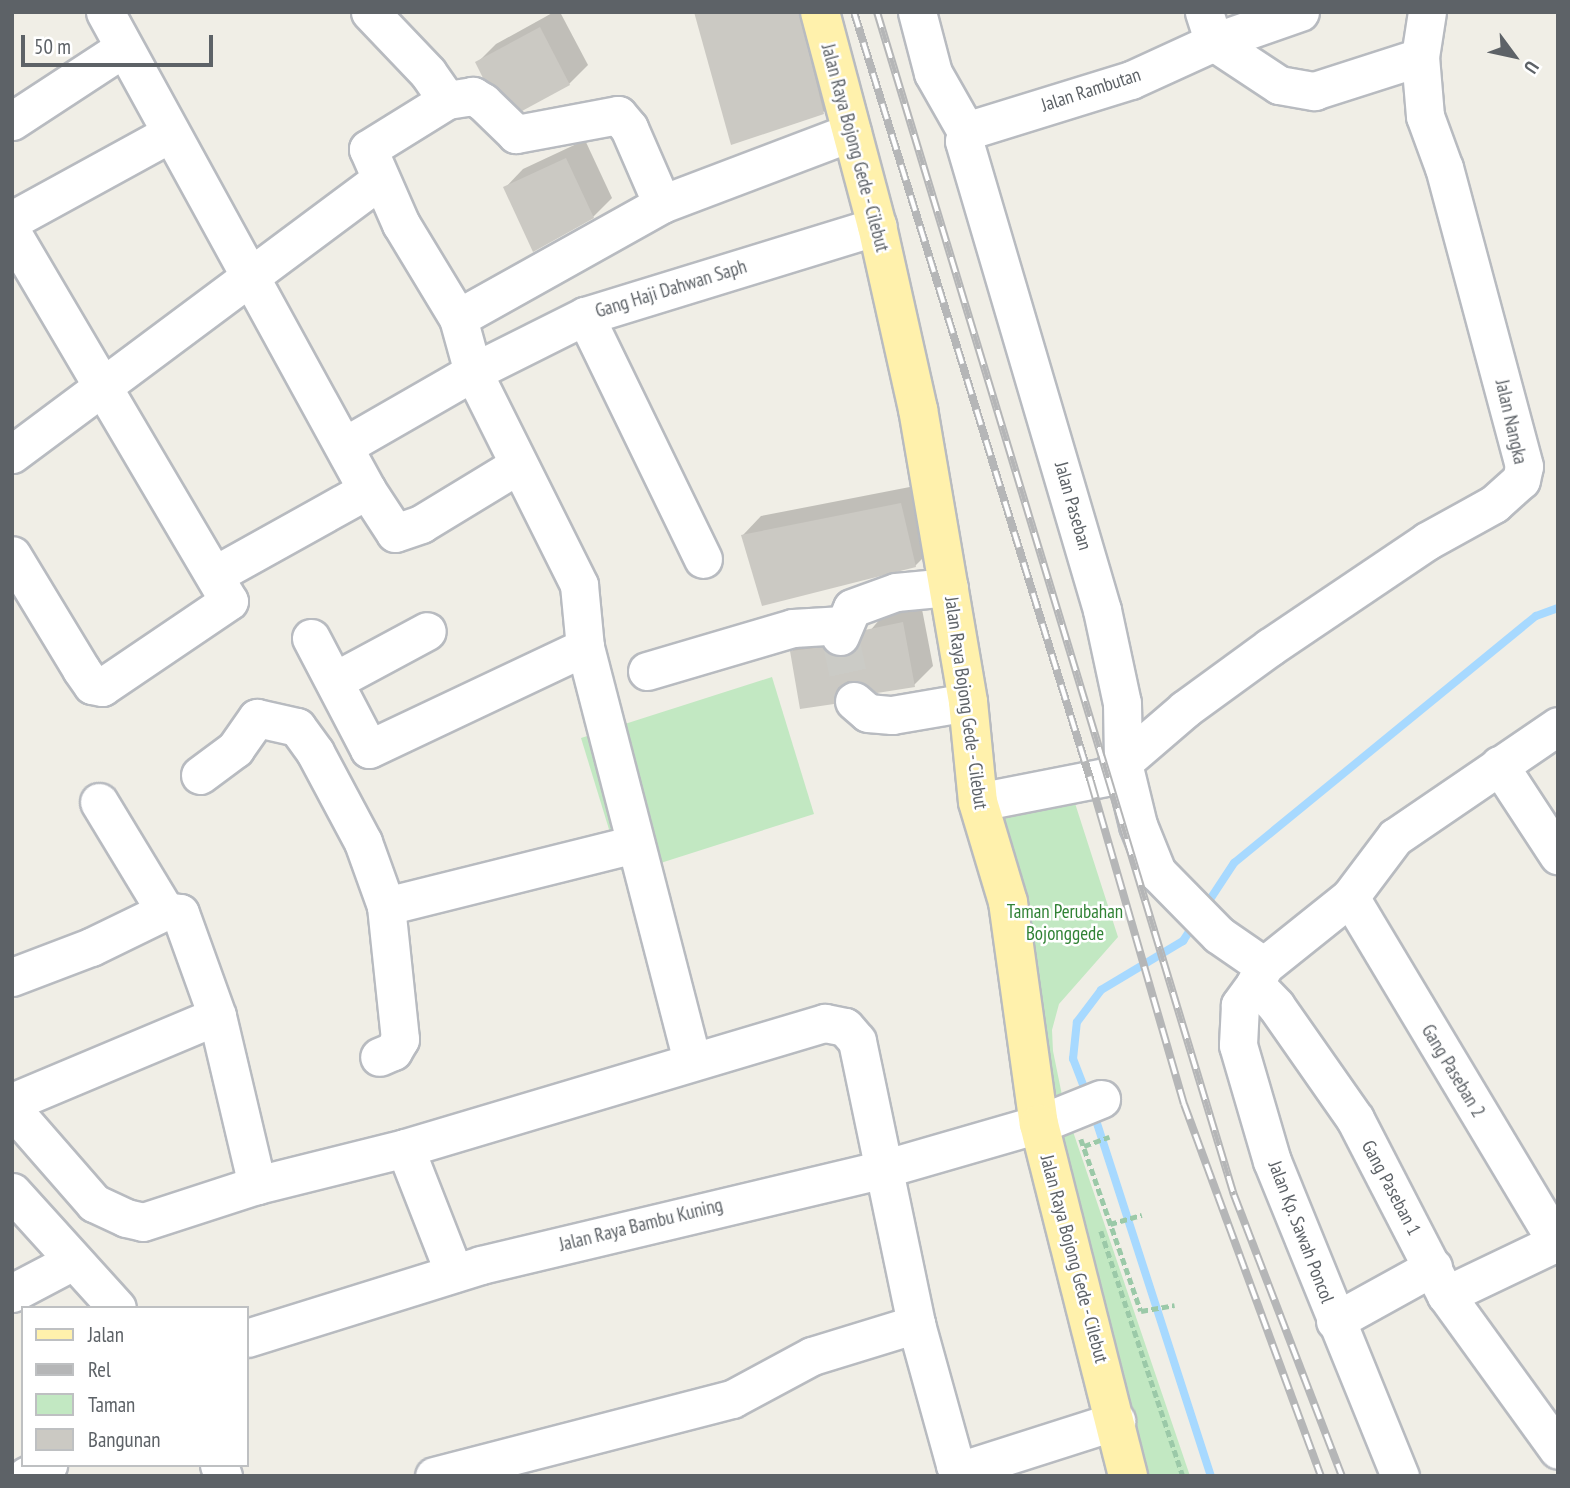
<!DOCTYPE html>
<html>
<head>
<meta charset="utf-8">
<style>
	body { margin:0 }
	#map { position:relative; width:1570px; height:1488px; overflow:hidden; background:#f0eee6; font-family:"PT Sans Narrow",sans-serif }
	div>[style] { position:absolute }
	[style*='--x'] { left:calc(var(--x)*1px); top:calc(var(--y)*1px); width:calc(var(--w)*1px); rotate:calc(var(--a)*1deg) }
	.green>* { inset:0; background:#c2e8c2 }
	.shadow>* { inset:0; background:#0003 }
	.stream>* { height:8px; margin:-4px; padding:0 4px; transform-origin:4px; border-radius:4px; background:#a7d9ff }
	.building>* { inset:0; background:#cbc9c3 }
	.minor-tunnel>* { height:37px; margin-top:-18.5px; transform-origin:0; background:repeating-linear-gradient(90deg,#cbcbc6 0 37px,transparent 0 55px) }
	.path>* { height:4.5px; margin-top:-2.25px; transform-origin:0; background:repeating-linear-gradient(90deg,#9bc9a8 0 7px,transparent 0 10.5px) }
	.roads { filter:drop-shadow(2px 0 #b8bbc0) drop-shadow(-2px 0 #b8bbc0) drop-shadow(0 2px #b8bbc0) drop-shadow(0 -2px #b8bbc0) }
	.minor>* { height:37px; margin:-18.5px; padding:0 18.5px; transform-origin:18.5px; border-radius:18.5px; background:#fff }
	.major>* { height:38px; margin:-19px; padding:0 19px; transform-origin:19px; border-radius:19px; background:#fff1ac }
	.rail>* { height:8px; margin-top:-4px; transform-origin:0; background:repeating-linear-gradient(90deg,#fff 0 16px,#b5b6b7 0 32px); box-sizing:border-box; border-block:2px solid #b5b6b7 }
	span { translate:-50% -50%; white-space:nowrap; text-align:center; line-height:1.15; -webkit-text-stroke:5px #fff; paint-order:stroke }
	.street-label { font-size:19px; color:#5d6267 }
	.park-label { font-size:19px; color:#318235 }
	.frame { position:absolute; inset:0; border:14px solid #5d6267; pointer-events:none }
	.legend { position:absolute; left:21px; top:1306px; width:228px; height:161px; box-sizing:border-box; background:#fff; border:2px solid #bec0c2; margin:0; padding:9px 12px; list-style:none; font-size:21px; color:#5d6267 }
	.legend li { display:flex; align-items:center; gap:14px; height:35px }
	.legend b { width:35px; border:2px solid #bec0c2 }
	.north { position:absolute; left:1479px; top:21px; width:70px; height:70px; -webkit-text-stroke:5px #fff; paint-order:stroke; rotate:123deg; font-size:19px; font-weight:700; line-height:28px; text-align:center; color:#5d6267 }
	.north::after { content:''; display:block; margin:auto; width:24px; height:32px; background:#5d6267; clip-path:polygon(50% 0,100% 100%,50% 72%,0 100%) }
	.scale { position:absolute; left:21px; top:35px; width:192px; height:32px; box-sizing:border-box; border:4px solid #5d6267; border-top:0; padding-left:9px; font-size:21px; line-height:24px; white-space:nowrap; color:#5d6267; -webkit-text-stroke:5px #fff; paint-order:stroke }
</style>
</head>
<body>
<div id="map">
	<div class="green">
		<div style="clip-path:polygon(772px 677px,814px 814px,623px 875px,581px 738px)"></div>
		<div style="clip-path:polygon(1073px 797px,1118px 937px,1059px 1004px,1052px 1030px,1053px 1051px,1064px 1105px,1190px 1476px,1138px 1476px,1056px 1125px,996px 807px)"></div>
	</div>
	<div class="shadow">
		<div style="clip-path:polygon(554px 12px,560px 12px,588px 65px,569px 84px,477px 63px,496px 44px)"></div>
		<div style="clip-path:polygon(696px 12px,820px 12px,842px 93px,824px 112px)"></div>
		<div style="clip-path:polygon(585px 140px,612px 198px,593px 217px,505px 188px,523px 169px)"></div>
		<div style="clip-path:polygon(920px 485px,934px 547px,915px 566px,743px 535px,761px 516px)"></div>
		<div style="clip-path:polygon(921px 604px,933px 666px,914px 685px,853px 679px,833px 703px,792px 651px,810px 633px,842px 629px,863px 639px,886px 612px)"></div>
	</div>
	<div class="stream">
		<div style="--x:1205;--y:907;--w:53;--a:-56.6"></div>
		<div style="--x:1234;--y:863;--w:390;--a:-39.3"></div>
		<div style="--x:1536;--y:616;--w:23;--a:-20"></div>
		<div style="--x:1087;--y:1095;--w:39;--a:-111"></div>
		<div style="--x:1073;--y:1059;--w:37;--a:-84"></div>
		<div style="--x:1077;--y:1022;--w:40;--a:-53"></div>
		<div style="--x:1101;--y:990;--w:96;--a:-30.9"></div>
		<div style="--x:1183;--y:941;--w:20;--a:-57"></div>
		<div style="--x:1093;--y:1111;--w:384;--a:72.1"></div>
	</div>
	<div class="building">
		<div style="clip-path:polygon(694px 12px,799px 12px,824px 114px,731px 145px)"></div>
		<div style="clip-path:polygon(540px 27px,570px 85px,522px 111px,483px 78px,475px 62px)"></div>
		<div style="clip-path:polygon(566px 158px,594px 218px,533px 252px,503px 187px)"></div>
		<div style="clip-path:polygon(901px 503px,916px 567px,762px 606px,741px 535px)"></div>
		<div style="clip-path:polygon(903px 622px,915px 687px,877px 693px,859px 681px,848px 681px,838px 688px,834px 704px,800px 709px,790px 651px,823px 647px,843px 657px,853px 652px,865px 630px)"></div>
	</div>
	<div class="minor-tunnel">
		<div style="--x:840;--y:636;--w:66;--a:77.8"></div>
	</div>
	<div class="path">
		<div style="--x:1081;--y:1139;--w:182;--a:70.8"></div>
		<div style="--x:1141;--y:1311;--w:34;--a:-10"></div>
		<div style="--x:1084;--y:1146;--w:27;--a:-20"></div>
		<div style="--x:1110;--y:1224;--w:33;--a:-16"></div>
		<div style="--x:1101;--y:1231;--w:258;--a:71.5"></div>
	</div>
	<div class="roads">
		<div class="minor">
			<div style="--x:105;--y:12;--w:545;--a:61.27"></div>
			<div style="--x:367;--y:490;--w:173;--a:150.9"></div>
			<div style="--x:370;--y:12;--w:84;--a:46.4"></div>
			<div style="--x:428;--y:73;--w:33;--a:55"></div>
			<div style="--x:917;--y:12;--w:63;--a:75.3"></div>
			<div style="--x:933;--y:73;--w:67;--a:60.4"></div>
			<div style="--x:966;--y:131;--w:10;--a:101"></div>
			<div style="--x:964;--y:141;--w:489;--a:73.6"></div>
			<div style="--x:1102;--y:610;--w:95;--a:77.9"></div>
			<div style="--x:1122;--y:703;--w:60;--a:89"></div>
			<div style="--x:1123;--y:763;--w:64;--a:76.4"></div>
			<div style="--x:1138;--y:825;--w:51;--a:68"></div>
			<div style="--x:1157;--y:872;--w:88;--a:45.5"></div>
			<div style="--x:1219;--y:935;--w:55;--a:34.6"></div>
			<div style="--x:1204;--y:12;--w:32;--a:72"></div>
			<div style="--x:1214;--y:42;--w:78;--a:33.5"></div>
			<div style="--x:1279;--y:85;--w:36;--a:10"></div>
			<div style="--x:1314;--y:91;--w:111;--a:-17.8"></div>
			<div style="--x:12;--y:121;--w:131;--a:-33.2"></div>
			<div style="--x:966;--y:131;--w:173;--a:-17.2"></div>
			<div style="--x:1131;--y:80;--w:91;--a:-24.6"></div>
			<div style="--x:1214;--y:42;--w:91;--a:-19.2"></div>
			<div style="--x:662;--y:204;--w:83;--a:-113.5"></div>
			<div style="--x:629;--y:128;--w:17;--a:-130"></div>
			<div style="--x:618;--y:115;--w:104;--a:169.4"></div>
			<div style="--x:516;--y:134;--w:46;--a:-135.9"></div>
			<div style="--x:483;--y:102;--w:12;--a:-149"></div>
			<div style="--x:473;--y:96;--w:26;--a:171"></div>
			<div style="--x:447;--y:100;--w:93;--a:148.2"></div>
			<div style="--x:368;--y:149;--w:82;--a:66.3"></div>
			<div style="--x:401;--y:224;--w:110;--a:58.8"></div>
			<div style="--x:458;--y:318;--w:56;--a:74.5"></div>
			<div style="--x:473;--y:372;--w:238;--a:63.5"></div>
			<div style="--x:579;--y:585;--w:62;--a:84.5"></div>
			<div style="--x:585;--y:647;--w:428;--a:75.5"></div>
			<div style="--x:12;--y:220;--w:181;--a:-28.7"></div>
			<div style="--x:12;--y:233;--w:427;--a:59.5"></div>
			<div style="--x:229;--y:601;--w:153;--a:145.9"></div>
			<div style="--x:102;--y:687;--w:10;--a:-169"></div>
			<div style="--x:92;--y:685;--w:19;--a:-125"></div>
			<div style="--x:81;--y:669;--w:133;--a:-121.2"></div>
			<div style="--x:585;--y:316;--w:270;--a:64.1"></div>
			<div style="--x:458;--y:318;--w:234;--a:-29.2"></div>
			<div style="--x:662;--y:204;--w:203;--a:-20.8"></div>
			<div style="--x:346;--y:445;--w:146;--a:-29.9"></div>
			<div style="--x:473;--y:372;--w:125;--a:-26.6"></div>
			<div style="--x:585;--y:316;--w:306;--a:-17.1"></div>
			<div style="--x:12;--y:454;--w:457;--a:-36.7"></div>
			<div style="--x:367;--y:490;--w:51;--a:56.9"></div>
			<div style="--x:395;--y:533;--w:28;--a:-19"></div>
			<div style="--x:421;--y:524;--w:114;--a:-31.3"></div>
			<div style="--x:840;--y:636;--w:30;--a:-67"></div>
			<div style="--x:852;--y:608;--w:47;--a:-20"></div>
			<div style="--x:896;--y:592;--w:53;--a:-5.4"></div>
			<div style="--x:311;--y:638;--w:125;--a:62.4"></div>
			<div style="--x:369;--y:749;--w:239;--a:-25.3"></div>
			<div style="--x:647;--y:671;--w:152;--a:-16.4"></div>
			<div style="--x:793;--y:628;--w:50;--a:-3.4"></div>
			<div style="--x:336;--y:680;--w:103;--a:-28.3"></div>
			<div style="--x:854;--y:701;--w:18;--a:41"></div>
			<div style="--x:868;--y:713;--w:24;--a:5"></div>
			<div style="--x:892;--y:715;--w:77;--a:-9.7"></div>
			<div style="--x:1558;--y:726;--w:197;--a:145.7"></div>
			<div style="--x:1395;--y:837;--w:75;--a:126.9"></div>
			<div style="--x:1350;--y:897;--w:110;--a:141.3"></div>
			<div style="--x:1264;--y:966;--w:20;--a:117"></div>
			<div style="--x:1255;--y:984;--w:30;--a:46"></div>
			<div style="--x:1276;--y:1006;--w:138;--a:55"></div>
			<div style="--x:1355;--y:1119;--w:198;--a:62.7"></div>
			<div style="--x:1446;--y:1295;--w:191;--a:54.1"></div>
			<div style="--x:1499;--y:765;--w:108;--a:56.8"></div>
			<div style="--x:200;--y:775;--w:44;--a:-36.6"></div>
			<div style="--x:235;--y:749;--w:38;--a:-55"></div>
			<div style="--x:257;--y:718;--w:41;--a:12.7"></div>
			<div style="--x:297;--y:727;--w:31;--a:54"></div>
			<div style="--x:315;--y:752;--w:102;--a:61.9"></div>
			<div style="--x:363;--y:842;--w:68;--a:70.2"></div>
			<div style="--x:386;--y:906;--w:134;--a:84"></div>
			<div style="--x:400;--y:1039;--w:14;--a:120"></div>
			<div style="--x:393;--y:1051;--w:15;--a:157"></div>
			<div style="--x:99;--y:802;--w:127;--a:58.8"></div>
			<div style="--x:978;--y:802;--w:130;--a:-11.1"></div>
			<div style="--x:1106;--y:777;--w:104;--a:-40.7"></div>
			<div style="--x:1185;--y:709;--w:105;--a:-36.1"></div>
			<div style="--x:1270;--y:647;--w:189;--a:-34"></div>
			<div style="--x:1427;--y:541;--w:77;--a:-28.9"></div>
			<div style="--x:1494;--y:504;--w:36;--a:-42"></div>
			<div style="--x:1521;--y:480;--w:14;--a:-78"></div>
			<div style="--x:1524;--y:466;--w:309;--a:-105"></div>
			<div style="--x:1444;--y:168;--w:55;--a:-110.1"></div>
			<div style="--x:1425;--y:116;--w:59;--a:-94.8"></div>
			<div style="--x:1420;--y:57;--w:46;--a:-81.2"></div>
			<div style="--x:1350;--y:897;--w:405;--a:59.1"></div>
			<div style="--x:386;--y:906;--w:256;--a:-14"></div>
			<div style="--x:12;--y:977;--w:85;--a:-20.8"></div>
			<div style="--x:91;--y:947;--w:82;--a:-25.9"></div>
			<div style="--x:165;--y:911;--w:15;--a:8"></div>
			<div style="--x:180;--y:913;--w:109;--a:70.2"></div>
			<div style="--x:217;--y:1016;--w:174;--a:76.7"></div>
			<div style="--x:257;--y:1185;--w:153;--a:-14"></div>
			<div style="--x:1255;--y:984;--w:26;--a:126"></div>
			<div style="--x:1240;--y:1005;--w:40;--a:92.9"></div>
			<div style="--x:1238;--y:1045;--w:121;--a:73.7"></div>
			<div style="--x:1272;--y:1161;--w:340;--a:67.9"></div>
			<div style="--x:12;--y:1102;--w:222;--a:-22.8"></div>
			<div style="--x:12;--y:1109;--w:125;--a:48.9"></div>
			<div style="--x:94;--y:1203;--w:35;--a:25"></div>
			<div style="--x:126;--y:1218;--w:17;--a:13"></div>
			<div style="--x:143;--y:1222;--w:120;--a:-18"></div>
			<div style="--x:12;--y:1192;--w:156;--a:47.8"></div>
			<div style="--x:454;--y:1273;--w:134;--a:-111.4"></div>
			<div style="--x:405;--y:1148;--w:438;--a:-16.6"></div>
			<div style="--x:825;--y:1023;--w:20;--a:11"></div>
			<div style="--x:845;--y:1027;--w:18;--a:49"></div>
			<div style="--x:857;--y:1041;--w:289;--a:78.2"></div>
			<div style="--x:916;--y:1324;--w:146;--a:74.5"></div>
			<div style="--x:955;--y:1465;--w:9;--a:36"></div>
			<div style="--x:962;--y:1470;--w:162;--a:-17.7"></div>
			<div style="--x:12;--y:1293;--w:69;--a:-27.7"></div>
			<div style="--x:1446;--y:1295;--w:123;--a:-25.5"></div>
			<div style="--x:1335;--y:1321;--w:112;--a:-28.9"></div>
			<div style="--x:247;--y:1338;--w:245;--a:-17.3"></div>
			<div style="--x:481;--y:1265;--w:413;--a:-13.4"></div>
			<div style="--x:883;--y:1169;--w:162;--a:-16.1"></div>
			<div style="--x:1039;--y:1124;--w:67;--a:-22"></div>
			<div style="--x:219;--y:1465;--w:12;--a:70"></div>
			<div style="--x:26;--y:1476;--w:25;--a:-27"></div>
			<div style="--x:434;--y:1476;--w:308;--a:-14.5"></div>
			<div style="--x:732;--y:1399;--w:91;--a:-28.3"></div>
			<div style="--x:812;--y:1356;--w:109;--a:-17.1"></div>
		</div>
		<div class="major">
			<div style="--x:820;--y:12;--w:221;--a:75.1"></div>
			<div style="--x:877;--y:226;--w:188;--a:77.4"></div>
			<div style="--x:918;--y:409;--w:297;--a:80.3"></div>
			<div style="--x:968;--y:702;--w:100;--a:84.3"></div>
			<div style="--x:978;--y:802;--w:104;--a:73.3"></div>
			<div style="--x:1008;--y:902;--w:224;--a:82.1"></div>
			<div style="--x:1039;--y:1124;--w:363;--a:75.8"></div>
		</div>
	</div>
	<div class="rail">
		<div style="--x:854;--y:12;--w:806;--a:72.89"></div>
		<div style="--x:1091;--y:782;--w:335;--a:73.9"></div>
		<div style="--x:1184;--y:1104;--w:396;--a:69.8"></div>
		<div style="--x:877;--y:12;--w:1236;--a:73.21"></div>
		<div style="--x:1234;--y:1195;--w:301;--a:69"></div>
	</div>
	<div class="street-label">
		<span style="left:1091px;top:90px;rotate:-18deg">Jalan Rambutan</span>
		<span style="left:855px;top:148px;rotate:75deg">Jalan Raya Bojong Gede - Cilebut</span>
		<span style="left:671px;top:289px;rotate:-17deg">Gang Haji Dahwan Saph</span>
		<span style="left:1511px;top:422px;rotate:77deg">Jalan Nangka</span>
		<span style="left:1073px;top:506px;rotate:74deg">Jalan Paseban</span>
		<span style="left:966px;top:703px;rotate:82deg">Jalan Raya Bojong Gede - Cilebut</span>
		<span style="left:1453px;top:1071px;rotate:59deg">Gang Paseban 2</span>
		<span style="left:1391px;top:1188px;rotate:62deg">Gang Paseban 1</span>
		<span style="left:641px;top:1225px;rotate:-14deg">Jalan Raya Bambu Kuning</span>
		<span style="left:1301px;top:1232px;rotate:69deg">Jalan Kp. Sawah Poncol</span>
		<span style="left:1074px;top:1259px;rotate:75deg">Jalan Raya Bojong Gede - Cilebut</span>
	</div>
	<div class="park-label">
		<span style="left:1065px;top:923px">Taman Perubahan<br>Bojonggede</span>
	</div>
	<div class="frame"></div>
	<ul class="legend">
	<li><b style="height:9px;background:#fff1ac"></b>Jalan</li>
	<li><b style="height:9px;background:#b5b6b7"></b>Rel</li>
	<li><b style="height:19px;background:#c2e8c2"></b>Taman</li>
	<li><b style="height:19px;background:#cbc9c3"></b>Bangunan</li>
	</ul>
	<div class="north">U</div>
	<div class="scale">50 m</div>
</div>
</body>
</html>
